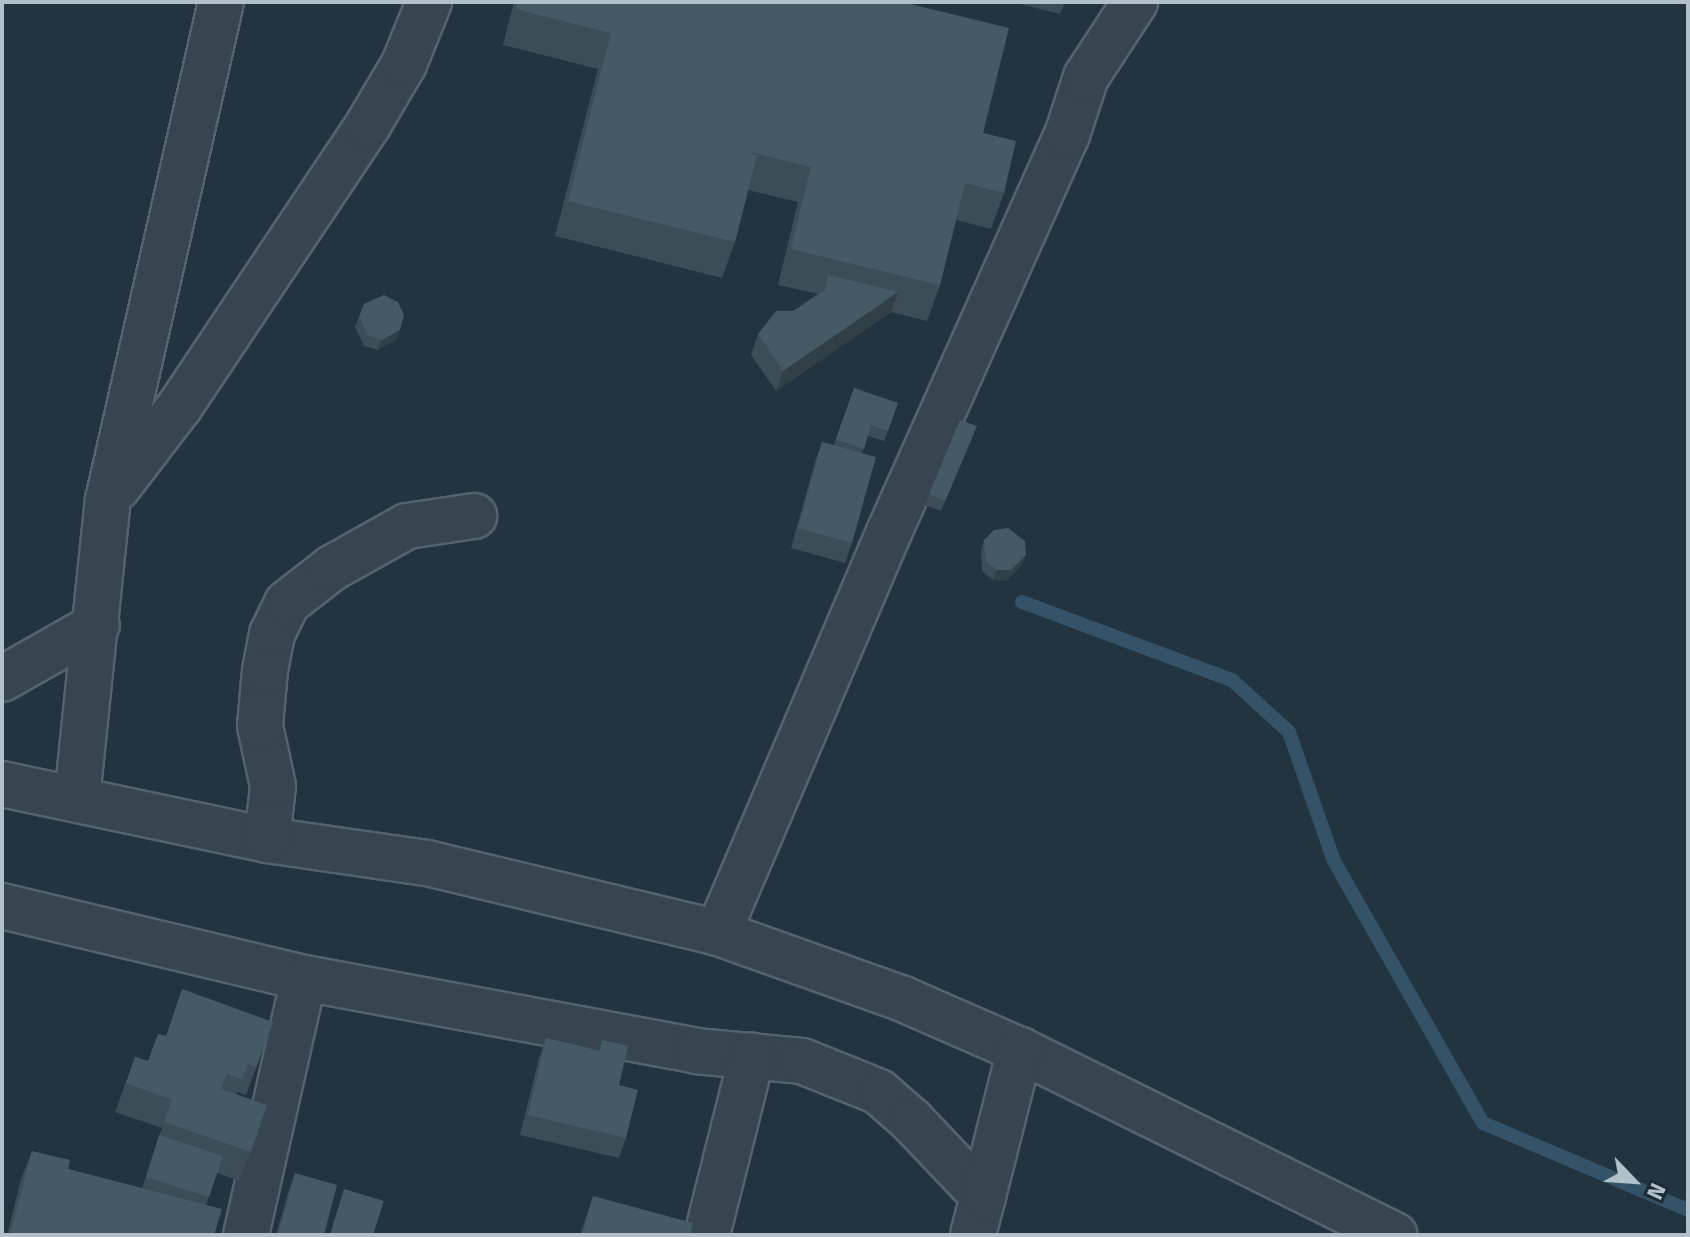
<!DOCTYPE html>
<html>
<head>
<meta charset="utf-8">
<style>
	body { margin:0 }
	#map { position:relative; width:1690px; height:1237px; overflow:hidden; background:#223440; font-family:"Fira Sans",sans-serif }
	div>[style] { position:absolute }
	[style*='--x'] { left:calc(var(--x)*1px); top:calc(var(--y)*1px); width:calc(var(--w)*1px); rotate:calc(var(--a)*1deg) }
	.stream>* { height:14px; margin:-7px; padding:0 7px; transform-origin:7px; border-radius:7px; background:#345368 }
	.roads { filter:drop-shadow(2px 0 #54636d) drop-shadow(-2px 0 #54636d) drop-shadow(0 2px #54636d) drop-shadow(0 -2px #54636d) }
	.minor>* { height:44px; margin:-22px; padding:0 22px; transform-origin:22px; border-radius:22px; background:#36454f }
	.wall>* { inset:0; background:#3c4d58 }
	.shaded-wall>* { inset:0; background:#313f47 }
	.building>* { inset:0; background:#465a66 }
	span { translate:-50% -50%; white-space:nowrap; text-align:center; line-height:1.15; -webkit-text-stroke:7px #1b2a34; paint-order:stroke }
	.frame { position:absolute; inset:0; border:4px solid #b2c0ca; pointer-events:none }
	.north { position:absolute; left:1594px; top:1141px; width:80px; height:80px; -webkit-text-stroke:6px #1b2a34; paint-order:stroke; rotate:115deg; font-size:22px; font-weight:700; line-height:32px; text-align:center; color:#b2c0ca }
	.north::after { content:''; display:block; margin:auto; width:28px; height:36px; background:#b2c0ca; clip-path:polygon(50% 0,100% 100%,50% 72%,0 100%) }
</style>
</head>
<body>
<div id="map">
	<div class="stream">
		<div style="--x:1022;--y:602;--w:224;--a:20.4"></div>
		<div style="--x:1232;--y:680;--w:77;--a:42.4"></div>
		<div style="--x:1289;--y:732;--w:137;--a:70.8"></div>
		<div style="--x:1334;--y:861;--w:301;--a:60.4"></div>
		<div style="--x:1483;--y:1123;--w:223;--a:23"></div>
	</div>
	<div class="roads">
		<div class="minor">
			<div style="--x:118;--y:487;--w:102;--a:-52.6"></div>
			<div style="--x:180;--y:406;--w:338;--a:-56.2"></div>
			<div style="--x:368;--y:125;--w:71;--a:-59.5"></div>
			<div style="--x:404;--y:64;--w:67;--a:-68"></div>
			<div style="--x:2;--y:679;--w:109;--a:-29.6"></div>
			<div style="--x:2;--y:784;--w:271;--a:11.9"></div>
			<div style="--x:267;--y:840;--w:162;--a:8.2"></div>
			<div style="--x:427;--y:863;--w:299;--a:13.5"></div>
			<div style="--x:718;--y:933;--w:196;--a:19.6"></div>
			<div style="--x:903;--y:999;--w:128;--a:23.6"></div>
			<div style="--x:1020;--y:1050;--w:418;--a:26.3"></div>
			<div style="--x:77;--y:798;--w:300;--a:-84.1"></div>
			<div style="--x:108;--y:500;--w:511;--a:-77.22"></div>
			<div style="--x:267;--y:840;--w:54;--a:-83.7"></div>
			<div style="--x:273;--y:786;--w:61;--a:-102.2"></div>
			<div style="--x:260;--y:726;--w:56;--a:-84.9"></div>
			<div style="--x:265;--y:670;--w:37;--a:-79"></div>
			<div style="--x:272;--y:634;--w:34;--a:-64"></div>
			<div style="--x:287;--y:603;--w:57;--a:-37.9"></div>
			<div style="--x:332;--y:568;--w:86;--a:-29.2"></div>
			<div style="--x:407;--y:526;--w:68;--a:-8.5"></div>
			<div style="--x:2;--y:906;--w:310;--a:13.4"></div>
			<div style="--x:304;--y:978;--w:399;--a:10.5"></div>
			<div style="--x:696;--y:1051;--w:106;--a:5.4"></div>
			<div style="--x:802;--y:1061;--w:83;--a:21.9"></div>
			<div style="--x:879;--y:1092;--w:43;--a:41.2"></div>
			<div style="--x:911;--y:1120;--w:105;--a:46.5"></div>
			<div style="--x:983;--y:1196;--w:40;--a:104.4"></div>
			<div style="--x:718;--y:933;--w:438;--a:-66.9"></div>
			<div style="--x:890;--y:530;--w:433;--a:-65.9"></div>
			<div style="--x:1067;--y:135;--w:61;--a:-71.9"></div>
			<div style="--x:1086;--y:77;--w:90;--a:-56.8"></div>
			<div style="--x:983;--y:1196;--w:151;--a:-75.8"></div>
			<div style="--x:246;--y:1235;--w:263;--a:-77.3"></div>
			<div style="--x:707;--y:1235;--w:185;--a:-75.9"></div>
		</div>
	</div>
	<div class="wall">
		<div style="clip-path:polygon(514px 2px,902px 2px,983px 133px,1004px 193px,991px 229px,956px 220px,940px 285px,927px 321px,891px 312px,776px 391px,751px 355px,758px 334px,818px 294px,778px 285px,798px 202px,748px 190px,735px 242px,722px 278px,555px 236px,598px 69px,503px 45px)"></div>
		<div style="clip-path:polygon(1013px 2px,1065px 2px,1060px 14px)"></div>
		<div style="clip-path:polygon(364px 304px,396px 340px,378px 350px,364px 346px,355px 327px)"></div>
		<div style="clip-path:polygon(854px 388px,898px 403px,884px 441px,868px 436px,862px 453px,852px 543px,845px 563px,791px 548px,815px 462px,822px 442px,834px 445px)"></div>
		<div style="clip-path:polygon(973px 436px,941px 511px,925px 505px,929px 494px)"></div>
		<div style="clip-path:polygon(984px 540px,1022px 565px,1007px 581px,993px 580px,982px 571px,981px 551px)"></div>
		<div style="clip-path:polygon(273px 1022px,246px 1095px,237px 1092px,236px 1095px,267px 1105px,240px 1181px,217px 1173px,206px 1205px,214px 1235px,7px 1235px,21px 1179px,32px 1151px,68px 1169px,142px 1188px,162px 1128px,115px 1112px,135px 1057px,148px 1061px,158px 1034px,165px 1036px)"></div>
		<div style="clip-path:polygon(546px 1038px,599px 1050px,602px 1040px,619px 1085px,626px 1138px,619px 1158px,520px 1135px,539px 1058px)"></div>
		<div style="clip-path:polygon(295px 1173px,324px 1235px,276px 1235px,288px 1193px)"></div>
		<div style="clip-path:polygon(593px 1196px,690px 1235px,580px 1235px)"></div>
	</div>
	<div class="shaded-wall">
		<div style="clip-path:polygon(898px 292px,891px 312px,776px 391px,783px 371px)"></div>
		<div style="clip-path:polygon(400px 330px,396px 340px,378px 350px,382px 340px)"></div>
		<div style="clip-path:polygon(1026px 555px,1022px 565px,1007px 581px,993px 580px,997px 570px)"></div>
	</div>
	<div class="building">
		<div style="clip-path:polygon(518px 2px,902px 2px,1009px 28px,983px 133px,1016px 141px,1004px 193px,965px 183px,940px 285px,791px 249px,811px 167px,747px 151px,757px 156px,735px 242px,568px 201px,611px 33px,516px 9px)"></div>
		<div style="clip-path:polygon(828px 275px,898px 292px,783px 371px,758px 334px,776px 311px,794px 311px,825px 290px)"></div>
		<div style="clip-path:polygon(384px 295px,398px 302px,404px 315px,400px 330px,382px 340px,368px 335px,359px 317px,364px 304px)"></div>
		<div style="clip-path:polygon(854px 388px,898px 403px,888px 431px,871px 425px,864px 449px,836px 439px)"></div>
		<div style="clip-path:polygon(960px 420px,977px 426px,945px 501px,929px 494px)"></div>
		<div style="clip-path:polygon(822px 442px,876px 457px,852px 543px,798px 528px)"></div>
		<div style="clip-path:polygon(1008px 528px,1025px 541px,1026px 555px,1011px 570px,997px 570px,986px 561px,984px 540px,994px 530px)"></div>
		<div style="clip-path:polygon(182px 989px,273px 1022px,256px 1067px,248px 1064px,242px 1079px,227px 1074px,221px 1089px,267px 1105px,251px 1152px,164px 1122px,172px 1100px,126px 1083px,135px 1057px,148px 1061px,158px 1034px,166px 1036px)"></div>
		<div style="clip-path:polygon(546px 1038px,600px 1051px,602px 1040px,628px 1046px,619px 1085px,638px 1090px,626px 1138px,528px 1115px)"></div>
		<div style="clip-path:polygon(159px 1135px,223px 1156px,209px 1197px,146px 1177px)"></div>
		<div style="clip-path:polygon(32px 1151px,70px 1160px,68px 1169px,222px 1209px,214px 1235px,10px 1235px)"></div>
		<div style="clip-path:polygon(295px 1173px,337px 1185px,324px 1235px,278px 1235px)"></div>
		<div style="clip-path:polygon(344px 1189px,384px 1201px,373px 1235px,330px 1235px)"></div>
		<div style="clip-path:polygon(593px 1196px,693px 1223px,690px 1235px,582px 1235px)"></div>
	</div>
	<div class="frame"></div>
	<div class="north">N</div>
</div>
</body>
</html>
